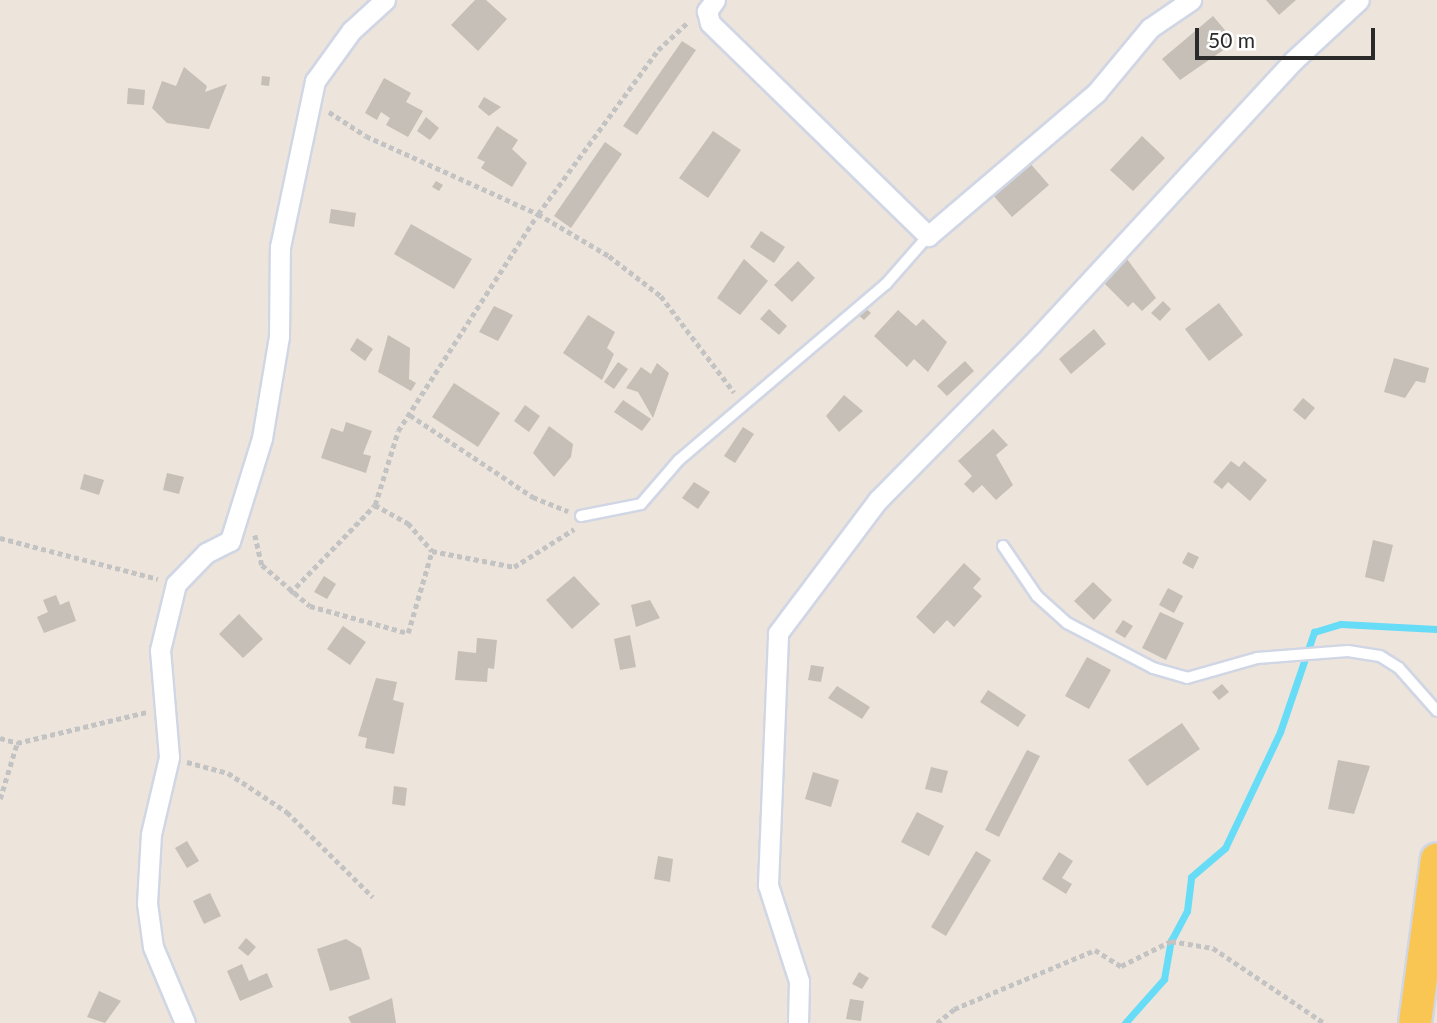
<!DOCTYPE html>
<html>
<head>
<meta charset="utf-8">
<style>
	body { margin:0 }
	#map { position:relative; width:1437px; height:1023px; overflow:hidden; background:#ede4db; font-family:Lato,sans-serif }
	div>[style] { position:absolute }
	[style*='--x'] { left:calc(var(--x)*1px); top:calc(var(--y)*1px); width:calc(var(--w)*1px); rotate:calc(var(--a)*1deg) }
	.stream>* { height:7px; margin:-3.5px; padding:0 3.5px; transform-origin:3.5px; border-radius:3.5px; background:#67dcf7 }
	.building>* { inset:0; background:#c5bfb7 }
	.path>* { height:4.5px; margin-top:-2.25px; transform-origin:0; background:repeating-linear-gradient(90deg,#c3c3c3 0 5px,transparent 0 8.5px) }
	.roads { filter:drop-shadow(2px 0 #d0d6e4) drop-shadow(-2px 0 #d0d6e4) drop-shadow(0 2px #d0d6e4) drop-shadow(0 -2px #d0d6e4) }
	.service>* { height:10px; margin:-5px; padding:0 5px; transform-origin:5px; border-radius:5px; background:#fff }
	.minor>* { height:19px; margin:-9.5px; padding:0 9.5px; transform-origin:9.5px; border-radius:9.5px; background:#fff }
	.primary>* { height:32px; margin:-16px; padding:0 16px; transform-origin:16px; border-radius:16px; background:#fac653 }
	span { translate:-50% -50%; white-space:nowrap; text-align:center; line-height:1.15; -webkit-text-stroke:7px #fff; paint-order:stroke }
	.scale { position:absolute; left:1195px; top:28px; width:180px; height:32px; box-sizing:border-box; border:4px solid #2a2a2a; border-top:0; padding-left:9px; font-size:21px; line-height:24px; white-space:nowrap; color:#2a2a2a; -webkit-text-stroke:5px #fff; paint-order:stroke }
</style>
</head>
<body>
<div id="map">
	<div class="stream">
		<div style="--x:1125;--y:1023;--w:59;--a:-48.4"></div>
		<div style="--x:1164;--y:979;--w:39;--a:-80"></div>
		<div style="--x:1171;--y:941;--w:34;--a:-62"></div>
		<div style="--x:1187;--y:911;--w:34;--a:-83"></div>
		<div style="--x:1191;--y:877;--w:45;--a:-40.5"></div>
		<div style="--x:1225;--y:848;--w:128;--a:-64.6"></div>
		<div style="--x:1280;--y:732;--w:106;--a:-71.2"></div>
		<div style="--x:1314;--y:632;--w:28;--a:-17"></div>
		<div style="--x:1341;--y:624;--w:96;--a:3"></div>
	</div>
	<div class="building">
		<div style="clip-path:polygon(475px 0,486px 0,507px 19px,478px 51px,451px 25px)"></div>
		<div style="clip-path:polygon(1266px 0,1296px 0,1279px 15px)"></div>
		<div style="clip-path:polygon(1213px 16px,1235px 42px,1180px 80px,1162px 59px)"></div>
		<div style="clip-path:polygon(682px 41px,696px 50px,637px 135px,623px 126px)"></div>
		<div style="clip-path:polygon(184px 67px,207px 86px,205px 92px,227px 84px,209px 129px,167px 123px,152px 108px,162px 81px,176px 86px)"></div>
		<div style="clip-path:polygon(262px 76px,270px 77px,269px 86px,261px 85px)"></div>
		<div style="clip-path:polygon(384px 78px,411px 93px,406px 102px,423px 111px,408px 137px,386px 125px,390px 118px,381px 112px,377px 120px,365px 113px)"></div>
		<div style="clip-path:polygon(128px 88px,145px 90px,144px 105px,127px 104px)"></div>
		<div style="clip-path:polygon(484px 97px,501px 107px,489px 116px,478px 107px)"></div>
		<div style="clip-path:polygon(426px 117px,439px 128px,430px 140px,417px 131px)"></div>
		<div style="clip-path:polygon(497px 126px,518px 140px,512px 149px,527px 163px,512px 187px,481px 168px,485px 162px,477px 158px)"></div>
		<div style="clip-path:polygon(713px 131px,741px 150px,708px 198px,679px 178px)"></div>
		<div style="clip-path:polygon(1142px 136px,1165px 158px,1133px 191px,1110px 170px)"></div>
		<div style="clip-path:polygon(605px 142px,622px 154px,571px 228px,554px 216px)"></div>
		<div style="clip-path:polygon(1029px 162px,1049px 185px,1012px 217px,992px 194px)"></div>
		<div style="clip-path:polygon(436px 181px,443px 185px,439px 191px,432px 187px)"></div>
		<div style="clip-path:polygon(331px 209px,356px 213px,354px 227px,329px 223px)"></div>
		<div style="clip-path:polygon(411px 224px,472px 259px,454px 289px,394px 254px)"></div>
		<div style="clip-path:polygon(761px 231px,785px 247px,774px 263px,750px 247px)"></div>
		<div style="clip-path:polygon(744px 259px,768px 281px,740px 315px,717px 298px)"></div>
		<div style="clip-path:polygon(1127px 259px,1156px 298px,1142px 311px,1133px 302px,1128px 307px,1103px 282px)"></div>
		<div style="clip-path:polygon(798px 261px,815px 278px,792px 302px,774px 285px)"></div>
		<div style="clip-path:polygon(1163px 301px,1171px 309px,1160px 321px,1151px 313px)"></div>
		<div style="clip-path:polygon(1219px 303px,1243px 335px,1209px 361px,1185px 329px)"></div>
		<div style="clip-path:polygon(494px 306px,513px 315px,498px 341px,479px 332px)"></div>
		<div style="clip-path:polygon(863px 306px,871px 313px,864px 320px,857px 314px)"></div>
		<div style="clip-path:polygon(769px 309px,787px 326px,779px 335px,760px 319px)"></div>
		<div style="clip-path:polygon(898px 310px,916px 326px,923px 319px,947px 342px,928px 372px,914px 359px,907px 367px,874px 336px)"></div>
		<div style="clip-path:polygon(588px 315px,615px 332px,607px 348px,614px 354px,602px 380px,563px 353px)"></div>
		<div style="clip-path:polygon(1094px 329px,1106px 344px,1071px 374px,1059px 359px)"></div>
		<div style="clip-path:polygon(388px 335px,410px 348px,409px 379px,416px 383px,411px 391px,378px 372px)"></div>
		<div style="clip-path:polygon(357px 338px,373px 349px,365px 361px,350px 350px)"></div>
		<div style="clip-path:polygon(1394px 358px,1429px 368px,1425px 383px,1416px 381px,1405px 398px,1384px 392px)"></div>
		<div style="clip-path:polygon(965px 361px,974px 371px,947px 396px,937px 386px)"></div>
		<div style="clip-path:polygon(618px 362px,628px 369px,614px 389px,604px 382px)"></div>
		<div style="clip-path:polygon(657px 363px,669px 373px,653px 418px,638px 392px,626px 388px,641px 367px,651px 374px)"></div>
		<div style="clip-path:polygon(454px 383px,500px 413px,478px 447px,432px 417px)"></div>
		<div style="clip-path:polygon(844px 395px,863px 411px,839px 432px,826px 416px)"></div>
		<div style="clip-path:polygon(1303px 398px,1315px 408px,1305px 420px,1293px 410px)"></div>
		<div style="clip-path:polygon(623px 400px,651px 419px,642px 431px,614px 412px)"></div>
		<div style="clip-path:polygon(525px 405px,540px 416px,529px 432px,514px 421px)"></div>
		<div style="clip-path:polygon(346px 422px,372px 431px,363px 454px,371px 456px,366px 473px,321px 458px,331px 428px,343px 432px)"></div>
		<div style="clip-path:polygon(549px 426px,573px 444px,571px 457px,554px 477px,533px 453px)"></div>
		<div style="clip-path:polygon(743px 427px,754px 434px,735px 463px,724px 456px)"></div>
		<div style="clip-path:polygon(993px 429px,1008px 445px,996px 455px,1013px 485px,996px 500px,982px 485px,973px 493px,964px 484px,972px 476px,958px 461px)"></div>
		<div style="clip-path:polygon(1231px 461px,1239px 467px,1244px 461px,1267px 480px,1250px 501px,1228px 482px,1222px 489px,1213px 482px)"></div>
		<div style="clip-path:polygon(167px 473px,184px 477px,179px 494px,163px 490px)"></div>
		<div style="clip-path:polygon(84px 474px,104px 480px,99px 495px,80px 489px)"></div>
		<div style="clip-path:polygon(694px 482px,710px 492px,698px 509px,682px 498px)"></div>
		<div style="clip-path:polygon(1373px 540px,1393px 545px,1384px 582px,1365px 577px)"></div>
		<div style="clip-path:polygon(1188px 552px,1199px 557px,1193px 569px,1182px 563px)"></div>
		<div style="clip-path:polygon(964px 563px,981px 579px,973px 588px,982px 596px,954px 627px,947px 620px,934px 634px,916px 617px)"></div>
		<div style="clip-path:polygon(324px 576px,336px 584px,327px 599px,314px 592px)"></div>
		<div style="clip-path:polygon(574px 576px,600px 604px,572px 629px,546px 600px)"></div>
		<div style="clip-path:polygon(1093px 582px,1112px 600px,1094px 620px,1074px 601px)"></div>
		<div style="clip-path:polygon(1168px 588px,1183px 596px,1174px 613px,1159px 605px)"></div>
		<div style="clip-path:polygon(56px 595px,60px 605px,69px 601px,76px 621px,44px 633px,37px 617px,48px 612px,43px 600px)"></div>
		<div style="clip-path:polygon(650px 600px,660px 618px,636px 627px,631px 605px)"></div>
		<div style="clip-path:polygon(1160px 612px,1184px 623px,1166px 660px,1142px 648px)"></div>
		<div style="clip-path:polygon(239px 614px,263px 639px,243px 658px,219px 634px)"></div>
		<div style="clip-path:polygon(1123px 620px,1133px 626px,1125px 638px,1115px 632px)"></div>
		<div style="clip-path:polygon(343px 626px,366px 642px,350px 665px,327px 649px)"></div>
		<div style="clip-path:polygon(630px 635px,636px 667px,620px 670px,614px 639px)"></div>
		<div style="clip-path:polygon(477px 638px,497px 640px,494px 669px,488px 668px,487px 682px,455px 680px,458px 651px,476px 653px)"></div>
		<div style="clip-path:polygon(1087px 657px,1111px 670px,1089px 709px,1065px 696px)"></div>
		<div style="clip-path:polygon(811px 665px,824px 667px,821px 682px,808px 680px)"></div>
		<div style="clip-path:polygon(376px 678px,397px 682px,393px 700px,404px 703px,394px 754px,365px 748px,367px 738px,358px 736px)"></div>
		<div style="clip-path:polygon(1222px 684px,1229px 692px,1219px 700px,1212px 692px)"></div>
		<div style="clip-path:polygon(837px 686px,870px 707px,862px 719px,828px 698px)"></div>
		<div style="clip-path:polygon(988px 690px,1026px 715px,1018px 727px,980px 702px)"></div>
		<div style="clip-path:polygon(1182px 723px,1200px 749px,1147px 786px,1128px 760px)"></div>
		<div style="clip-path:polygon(1027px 750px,1040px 756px,999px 837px,985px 830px)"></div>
		<div style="clip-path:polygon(1338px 760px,1370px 766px,1354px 814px,1328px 809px)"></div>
		<div style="clip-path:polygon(931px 767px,948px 771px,942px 793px,925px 789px)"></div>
		<div style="clip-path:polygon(813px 772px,839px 780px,831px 807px,805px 799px)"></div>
		<div style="clip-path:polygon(394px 786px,407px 788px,405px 806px,392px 804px)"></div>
		<div style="clip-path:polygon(917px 812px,944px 826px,929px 856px,901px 842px)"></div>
		<div style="clip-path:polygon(187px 841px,199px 861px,187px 868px,175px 848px)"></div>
		<div style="clip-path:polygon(976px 851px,991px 860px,946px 936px,931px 927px)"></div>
		<div style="clip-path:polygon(1059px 852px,1073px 861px,1062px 878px,1072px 884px,1066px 894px,1042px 879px)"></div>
		<div style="clip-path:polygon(658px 856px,673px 859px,670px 882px,654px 879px)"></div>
		<div style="clip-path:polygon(210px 893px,221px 916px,204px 924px,193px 901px)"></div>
		<div style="clip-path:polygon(246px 938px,256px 947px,248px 956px,238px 948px)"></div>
		<div style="clip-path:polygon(346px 939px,361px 948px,370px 979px,330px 991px,317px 949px)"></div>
		<div style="clip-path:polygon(242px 964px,249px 981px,267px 973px,273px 987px,240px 1001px,227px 971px)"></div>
		<div style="clip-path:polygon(859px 972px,869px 978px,862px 989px,852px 984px)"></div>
		<div style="clip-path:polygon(99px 991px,121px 1001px,105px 1023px,87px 1017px)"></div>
		<div style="clip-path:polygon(392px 998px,396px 1023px,351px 1023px,348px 1017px)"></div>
		<div style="clip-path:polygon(850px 999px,864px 1001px,861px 1021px,846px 1019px)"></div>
	</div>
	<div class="path">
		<div style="--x:329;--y:112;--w:44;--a:33"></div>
		<div style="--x:366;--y:136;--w:189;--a:24.4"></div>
		<div style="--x:538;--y:214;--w:82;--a:30.6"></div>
		<div style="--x:609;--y:256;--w:66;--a:37.6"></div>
		<div style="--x:661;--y:296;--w:121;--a:52.8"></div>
		<div style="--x:410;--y:415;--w:148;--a:33.7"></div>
		<div style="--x:533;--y:497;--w:38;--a:22"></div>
		<div style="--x:375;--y:505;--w:38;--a:29"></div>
		<div style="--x:408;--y:523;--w:37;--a:49"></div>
		<div style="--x:432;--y:551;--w:84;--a:11"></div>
		<div style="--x:514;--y:567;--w:71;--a:-32.3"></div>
		<div style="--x:255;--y:535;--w:31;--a:77"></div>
		<div style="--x:262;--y:565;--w:63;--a:40.5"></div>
		<div style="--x:310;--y:606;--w:102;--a:15.4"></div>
		<div style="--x:408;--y:633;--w:85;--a:-73.7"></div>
		<div style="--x:0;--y:538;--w:163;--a:14.5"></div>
		<div style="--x:290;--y:593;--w:122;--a:-46"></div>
		<div style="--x:375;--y:505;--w:77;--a:-72.7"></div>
		<div style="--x:398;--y:431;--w:258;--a:-57.2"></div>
		<div style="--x:538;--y:214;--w:203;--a:-53.8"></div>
		<div style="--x:658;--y:50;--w:41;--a:-43"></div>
		<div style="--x:0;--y:738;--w:18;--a:16"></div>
		<div style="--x:187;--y:762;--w:42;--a:15"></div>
		<div style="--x:228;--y:773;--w:71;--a:33.5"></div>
		<div style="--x:287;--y:812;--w:121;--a:44.7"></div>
		<div style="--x:0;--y:799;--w:59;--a:-73.1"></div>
		<div style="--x:17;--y:743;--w:134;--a:-13.4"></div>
		<div style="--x:937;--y:1023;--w:22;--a:-39"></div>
		<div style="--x:954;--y:1009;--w:153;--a:-22.7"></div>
		<div style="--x:1095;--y:950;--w:31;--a:32"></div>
		<div style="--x:1121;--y:966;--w:56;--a:-26.6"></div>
		<div style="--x:1171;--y:941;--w:43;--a:9.5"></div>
		<div style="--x:1213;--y:948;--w:134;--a:34"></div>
	</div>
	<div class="roads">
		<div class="service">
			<div style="--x:581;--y:516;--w:61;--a:-11.3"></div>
			<div style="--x:641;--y:504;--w:58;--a:-49.2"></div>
			<div style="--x:679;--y:460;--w:272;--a:-40.4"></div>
			<div style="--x:886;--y:284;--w:64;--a:-48.8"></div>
			<div style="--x:1003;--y:546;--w:60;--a:55.8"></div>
			<div style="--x:1037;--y:596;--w:40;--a:42"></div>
			<div style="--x:1067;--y:623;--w:97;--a:27.6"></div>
			<div style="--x:1153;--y:668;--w:35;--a:16"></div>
			<div style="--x:1187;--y:678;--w:73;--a:-15.9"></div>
			<div style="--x:1257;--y:658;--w:91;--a:-4.4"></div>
			<div style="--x:1348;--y:651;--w:32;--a:9"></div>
			<div style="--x:1380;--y:656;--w:22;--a:32"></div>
			<div style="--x:1399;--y:668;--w:57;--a:48.5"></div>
		</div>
		<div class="minor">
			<div style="--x:715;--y:0;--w:14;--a:126"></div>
			<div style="--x:707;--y:11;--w:12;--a:76"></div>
			<div style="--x:710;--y:23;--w:305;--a:44.3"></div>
			<div style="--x:928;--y:236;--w:221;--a:-40.4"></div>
			<div style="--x:1096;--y:93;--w:85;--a:-50.3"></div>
			<div style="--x:1150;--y:28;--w:50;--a:-34.3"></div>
			<div style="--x:185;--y:1023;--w:82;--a:-112.8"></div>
			<div style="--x:153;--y:947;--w:44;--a:-97.8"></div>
			<div style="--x:147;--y:903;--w:69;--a:-86.7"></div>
			<div style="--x:151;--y:834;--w:79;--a:-76.8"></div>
			<div style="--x:169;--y:757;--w:107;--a:-94.8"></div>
			<div style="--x:160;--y:650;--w:68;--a:-76.4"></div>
			<div style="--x:176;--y:584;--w:43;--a:-45.9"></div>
			<div style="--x:206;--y:553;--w:27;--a:-27"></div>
			<div style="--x:230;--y:541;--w:108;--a:-72.7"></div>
			<div style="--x:262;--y:438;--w:103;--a:-80.5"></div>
			<div style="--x:279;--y:336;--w:89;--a:-89.4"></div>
			<div style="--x:280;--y:247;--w:170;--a:-78.1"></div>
			<div style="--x:315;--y:81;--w:62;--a:-54.2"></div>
			<div style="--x:351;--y:31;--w:46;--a:-42.4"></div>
			<div style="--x:798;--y:1023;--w:42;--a:-88.6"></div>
			<div style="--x:799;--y:981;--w:101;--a:-107.9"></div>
			<div style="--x:768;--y:885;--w:252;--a:-87.7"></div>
			<div style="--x:778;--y:633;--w:166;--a:-53.1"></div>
			<div style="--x:878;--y:500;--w:218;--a:-45.4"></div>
			<div style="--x:1031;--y:345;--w:388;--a:-47.3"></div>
			<div style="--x:1294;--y:60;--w:88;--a:-42.7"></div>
		</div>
		<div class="primary">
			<div style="--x:1415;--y:1023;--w:165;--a:-82.4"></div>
		</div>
	</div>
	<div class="scale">50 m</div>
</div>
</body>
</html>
